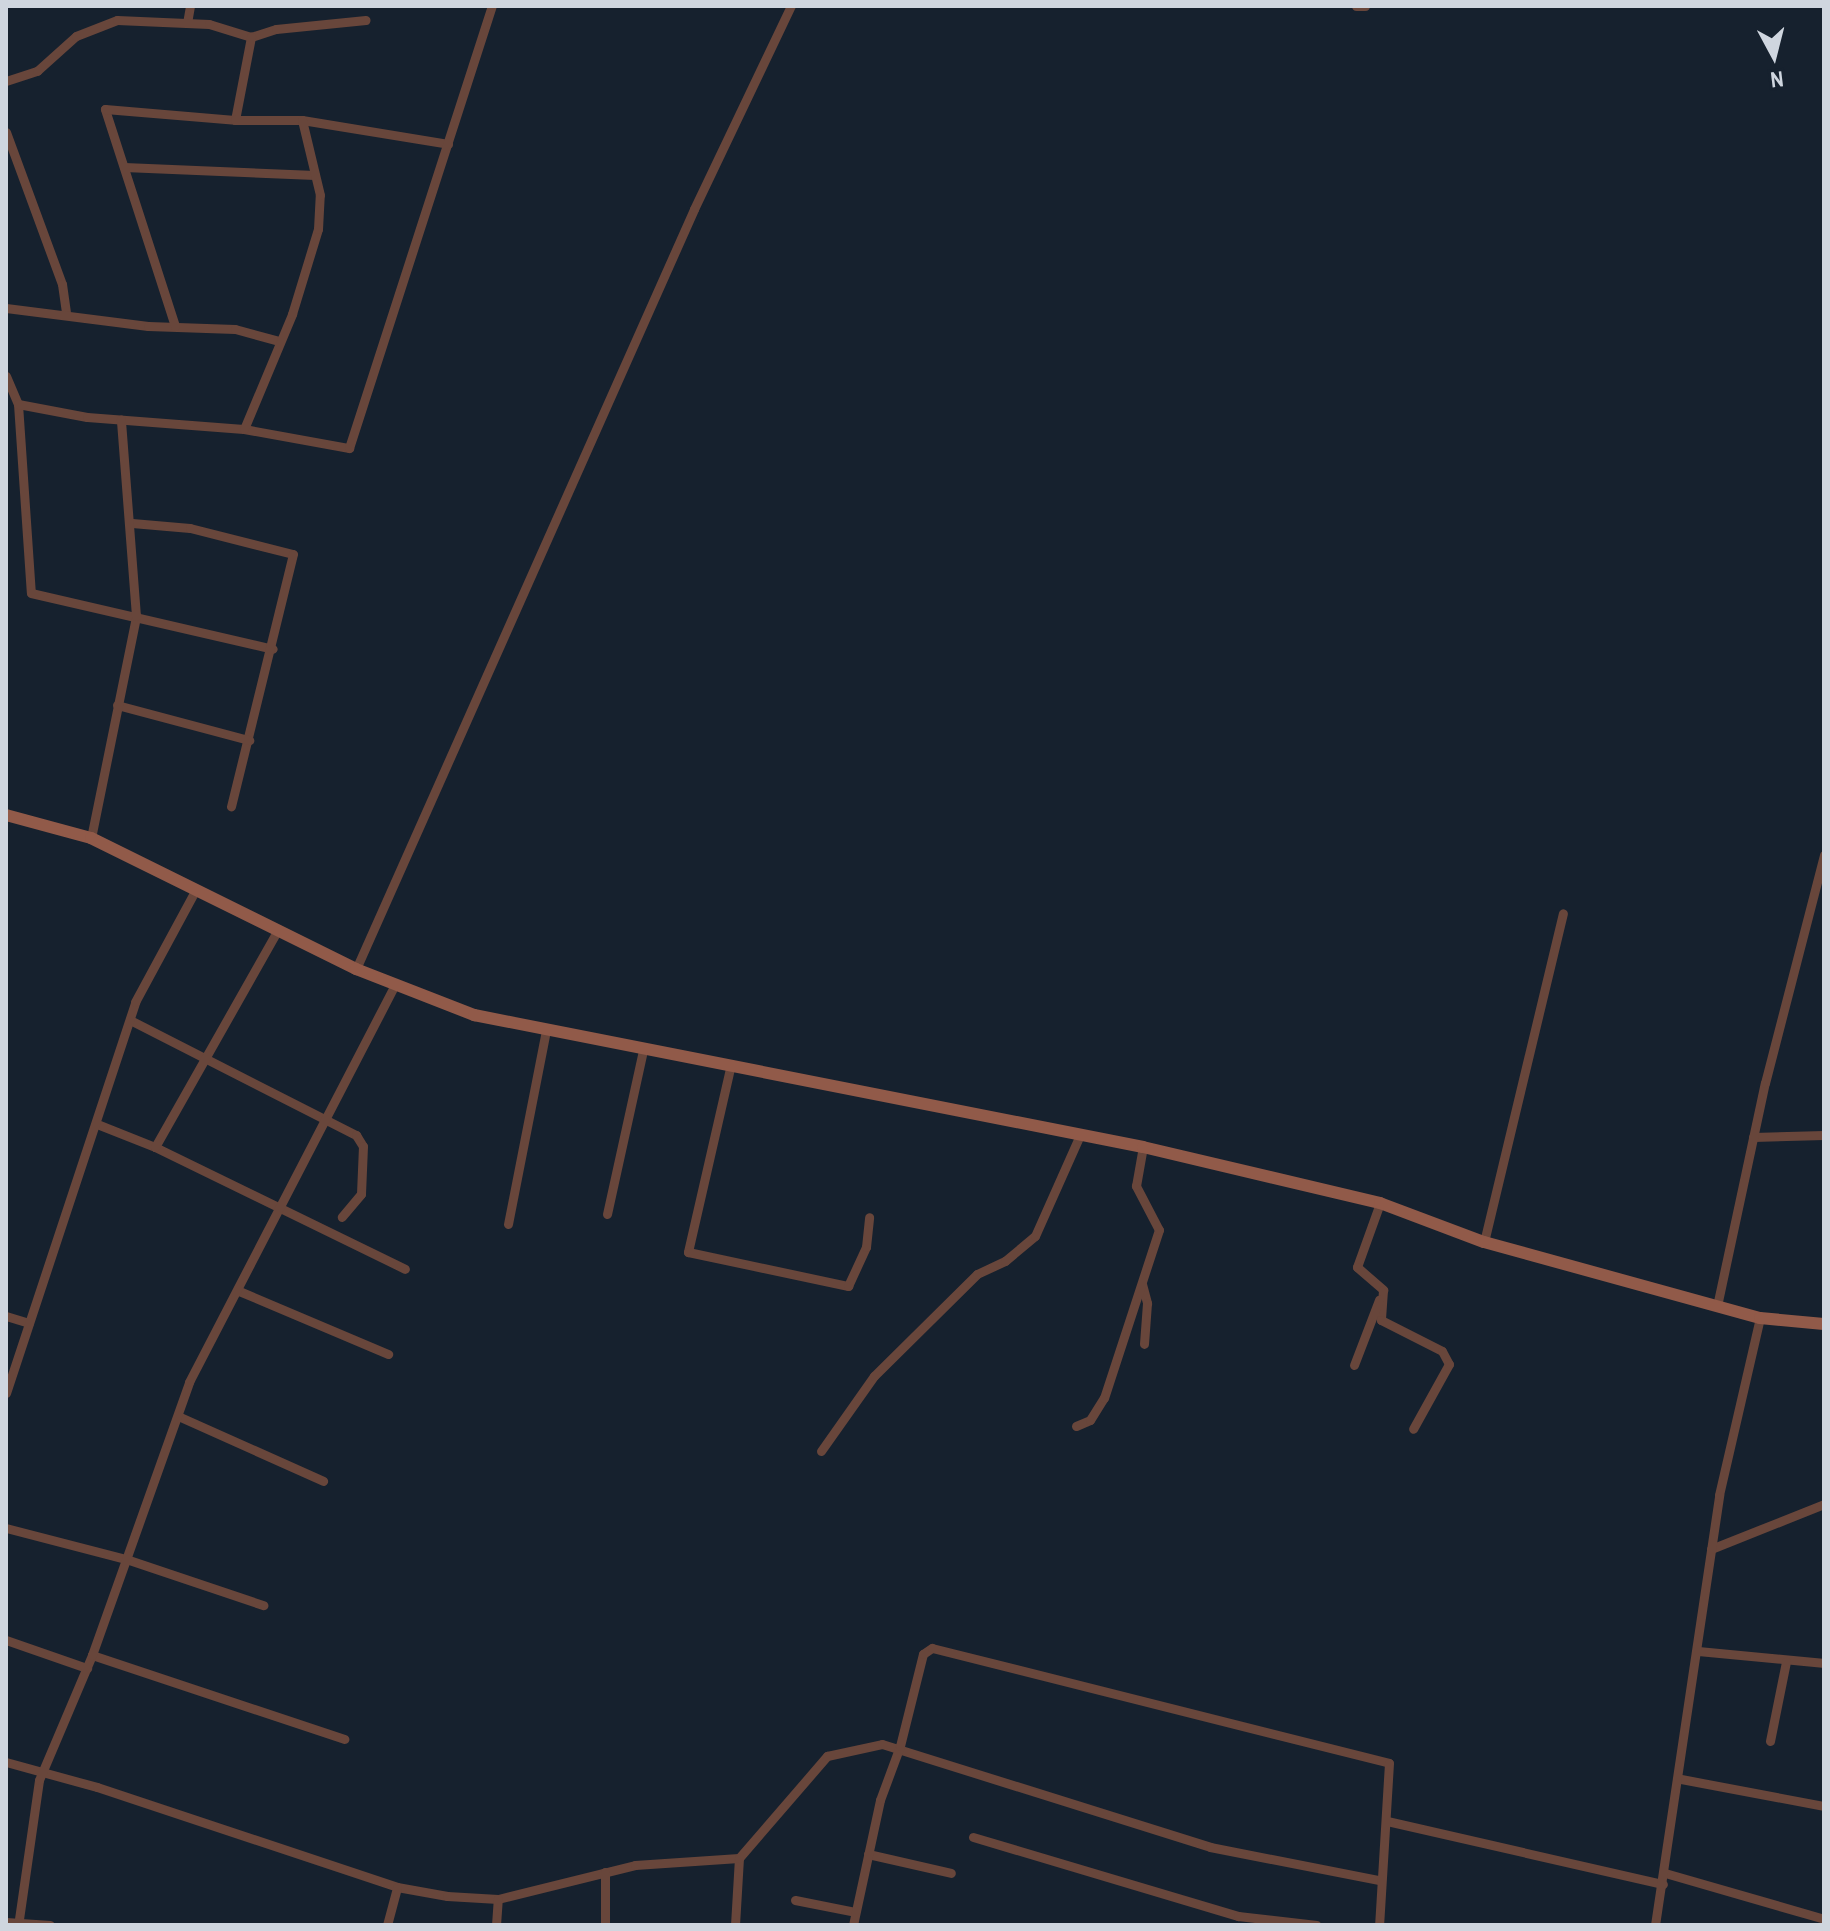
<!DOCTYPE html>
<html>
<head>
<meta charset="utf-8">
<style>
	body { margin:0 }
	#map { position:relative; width:1830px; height:1931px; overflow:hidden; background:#16212e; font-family:"Archivo Narrow",sans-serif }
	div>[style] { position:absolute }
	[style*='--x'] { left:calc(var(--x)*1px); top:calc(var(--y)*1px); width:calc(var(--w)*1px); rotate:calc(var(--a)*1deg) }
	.street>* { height:9px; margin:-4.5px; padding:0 4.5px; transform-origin:4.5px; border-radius:4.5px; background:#68463b }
	.secondary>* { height:12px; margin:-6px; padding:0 6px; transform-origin:6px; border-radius:6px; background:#915a49 }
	span { translate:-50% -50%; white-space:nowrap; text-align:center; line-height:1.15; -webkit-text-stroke:6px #16212e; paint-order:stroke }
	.frame { position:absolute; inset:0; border:8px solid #cfd6df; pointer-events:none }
	.north { position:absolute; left:1734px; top:16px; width:80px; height:80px; -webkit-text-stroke:6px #16212e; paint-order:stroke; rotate:173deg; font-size:22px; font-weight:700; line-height:32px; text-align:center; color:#cfd6df }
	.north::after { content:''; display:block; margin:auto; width:28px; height:36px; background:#cfd6df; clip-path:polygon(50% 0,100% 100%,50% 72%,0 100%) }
</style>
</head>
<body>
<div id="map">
	<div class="street">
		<div style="--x:1356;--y:6;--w:9;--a:0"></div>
		<div style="--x:187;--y:23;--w:17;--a:-80"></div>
		<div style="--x:6;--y:81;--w:33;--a:-18"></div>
		<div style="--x:37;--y:71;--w:52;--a:-41.9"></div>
		<div style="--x:76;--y:36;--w:44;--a:-21.3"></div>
		<div style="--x:117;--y:20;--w:92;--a:2.5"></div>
		<div style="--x:209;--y:24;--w:44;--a:17.2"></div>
		<div style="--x:251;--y:37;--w:26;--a:-18"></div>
		<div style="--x:276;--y:29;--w:90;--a:-5.7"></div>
		<div style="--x:235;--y:120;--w:85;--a:-79.1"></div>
		<div style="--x:6;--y:132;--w:162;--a:69.8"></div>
		<div style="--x:62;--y:284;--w:28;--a:82"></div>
		<div style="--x:124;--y:167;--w:191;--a:2.4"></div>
		<div style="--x:6;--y:308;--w:143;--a:7.2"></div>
		<div style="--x:148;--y:326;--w:87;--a:2"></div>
		<div style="--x:235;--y:329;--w:46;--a:15.3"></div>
		<div style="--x:175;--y:326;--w:228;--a:-107.9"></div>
		<div style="--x:105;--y:109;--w:130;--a:4.8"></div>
		<div style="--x:235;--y:120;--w:67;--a:0"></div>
		<div style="--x:302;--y:120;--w:148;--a:9.3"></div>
		<div style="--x:6;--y:376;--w:30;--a:67"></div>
		<div style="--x:18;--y:404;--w:189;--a:86.1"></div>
		<div style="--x:31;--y:593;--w:248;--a:13"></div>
		<div style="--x:18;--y:404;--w:70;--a:10.7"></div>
		<div style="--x:87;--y:417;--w:157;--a:4.4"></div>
		<div style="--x:244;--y:429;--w:107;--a:10.3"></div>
		<div style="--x:349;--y:448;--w:465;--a:-72.1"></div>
		<div style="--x:244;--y:429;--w:125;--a:-67.3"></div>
		<div style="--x:292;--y:314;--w:89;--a:-73"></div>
		<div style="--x:318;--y:229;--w:34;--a:-87"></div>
		<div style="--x:320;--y:195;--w:77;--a:-103.5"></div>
		<div style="--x:132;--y:523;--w:58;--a:4.9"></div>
		<div style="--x:190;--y:528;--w:106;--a:14.2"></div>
		<div style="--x:293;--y:554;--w:260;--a:103.8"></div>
		<div style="--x:117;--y:705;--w:137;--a:14.9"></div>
		<div style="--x:91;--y:838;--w:227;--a:-78.5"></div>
		<div style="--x:136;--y:616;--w:197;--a:-94.4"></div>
		<div style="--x:356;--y:969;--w:832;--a:-66.02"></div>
		<div style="--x:694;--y:209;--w:225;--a:-64.5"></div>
		<div style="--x:130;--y:1020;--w:254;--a:27"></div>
		<div style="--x:356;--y:1135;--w:13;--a:58"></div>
		<div style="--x:363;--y:1146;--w:48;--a:92.4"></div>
		<div style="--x:361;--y:1194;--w:30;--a:130"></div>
		<div style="--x:731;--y:1064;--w:193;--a:102.9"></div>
		<div style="--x:688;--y:1252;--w:164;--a:12"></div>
		<div style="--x:848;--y:1286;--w:43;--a:-65.2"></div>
		<div style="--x:866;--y:1247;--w:30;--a:-84"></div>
		<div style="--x:97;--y:1124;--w:62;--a:21.6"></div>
		<div style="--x:155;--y:1147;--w:278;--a:26"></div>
		<div style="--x:1753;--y:1137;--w:71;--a:-1.6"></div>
		<div style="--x:155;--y:1147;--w:248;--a:-60.5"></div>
		<div style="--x:1380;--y:1203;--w:68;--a:109.8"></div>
		<div style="--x:1357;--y:1267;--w:35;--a:41"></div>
		<div style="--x:1383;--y:1290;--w:30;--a:94"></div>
		<div style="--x:1381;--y:1320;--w:68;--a:26.9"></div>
		<div style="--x:1442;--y:1351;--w:15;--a:62"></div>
		<div style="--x:1449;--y:1364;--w:74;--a:119"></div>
		<div style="--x:607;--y:1214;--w:168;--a:-77.6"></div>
		<div style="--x:508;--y:1224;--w:198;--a:-78.9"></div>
		<div style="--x:1484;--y:1242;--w:338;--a:-76.5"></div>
		<div style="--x:1142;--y:1284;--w:20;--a:75"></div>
		<div style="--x:1147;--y:1303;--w:41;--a:94.2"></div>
		<div style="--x:239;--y:1291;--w:162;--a:22.9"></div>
		<div style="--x:1717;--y:1306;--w:228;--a:-77.9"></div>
		<div style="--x:1765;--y:1083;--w:236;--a:-75.5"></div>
		<div style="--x:6;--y:1316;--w:24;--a:17"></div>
		<div style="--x:1354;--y:1365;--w:70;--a:-69"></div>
		<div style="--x:6;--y:1393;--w:412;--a:-71.7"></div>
		<div style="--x:135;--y:1002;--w:126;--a:-61.6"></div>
		<div style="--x:178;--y:1416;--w:159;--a:24.1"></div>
		<div style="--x:1076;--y:1426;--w:15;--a:-23"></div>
		<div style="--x:1090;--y:1420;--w:26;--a:-58"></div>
		<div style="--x:1104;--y:1398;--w:177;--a:-71.9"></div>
		<div style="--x:1159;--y:1230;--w:50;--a:-117.6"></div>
		<div style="--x:1136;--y:1186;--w:40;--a:-80"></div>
		<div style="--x:821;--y:1451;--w:92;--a:-54.8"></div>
		<div style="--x:874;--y:1376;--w:145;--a:-44.7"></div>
		<div style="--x:977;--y:1274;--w:31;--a:-25"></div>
		<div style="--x:1005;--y:1261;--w:39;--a:-40"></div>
		<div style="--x:1035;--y:1236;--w:111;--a:-66"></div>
		<div style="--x:6;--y:1528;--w:124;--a:14.5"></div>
		<div style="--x:126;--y:1559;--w:145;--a:18.6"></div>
		<div style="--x:1711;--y:1549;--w:122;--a:-21.7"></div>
		<div style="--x:6;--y:1640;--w:86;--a:19.1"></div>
		<div style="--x:1698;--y:1651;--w:127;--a:5.4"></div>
		<div style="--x:92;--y:1655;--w:266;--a:18.4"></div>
		<div style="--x:1770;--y:1741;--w:81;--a:-78.6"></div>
		<div style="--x:6;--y:1762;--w:94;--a:15.4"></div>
		<div style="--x:97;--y:1787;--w:316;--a:18.4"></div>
		<div style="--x:397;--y:1887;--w:51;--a:10.2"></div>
		<div style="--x:447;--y:1896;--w:51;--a:3.4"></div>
		<div style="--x:498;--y:1899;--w:141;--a:-13.9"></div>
		<div style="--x:635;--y:1865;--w:104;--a:-3.9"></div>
		<div style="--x:1681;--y:1779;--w:146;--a:10.7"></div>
		<div style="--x:1387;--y:1821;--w:283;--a:12.9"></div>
		<div style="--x:973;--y:1837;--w:277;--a:16.6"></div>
		<div style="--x:1238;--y:1916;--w:79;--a:6.6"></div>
		<div style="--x:868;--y:1854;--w:85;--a:12.9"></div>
		<div style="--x:1665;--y:1873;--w:166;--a:16.1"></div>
		<div style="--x:795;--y:1900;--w:61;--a:11.3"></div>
		<div style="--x:19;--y:1919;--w:140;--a:-81.8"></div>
		<div style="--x:39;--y:1780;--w:136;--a:-67"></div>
		<div style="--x:92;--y:1655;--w:290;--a:-70.4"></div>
		<div style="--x:189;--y:1382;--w:446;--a:-62.6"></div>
		<div style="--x:6;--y:1922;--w:44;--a:3.9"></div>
		<div style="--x:387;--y:1925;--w:39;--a:-75"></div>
		<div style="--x:496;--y:1925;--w:26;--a:-86"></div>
		<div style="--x:605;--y:1925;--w:53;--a:-90"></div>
		<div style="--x:735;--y:1925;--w:67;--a:-86.6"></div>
		<div style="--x:739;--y:1858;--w:135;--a:-49.2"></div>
		<div style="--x:827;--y:1756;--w:56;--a:-12.3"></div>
		<div style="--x:882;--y:1744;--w:344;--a:17.4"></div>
		<div style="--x:1210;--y:1847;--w:171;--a:11.1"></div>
		<div style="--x:853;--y:1925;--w:128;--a:-77.8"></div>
		<div style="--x:880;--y:1800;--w:58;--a:-69.7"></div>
		<div style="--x:900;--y:1746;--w:95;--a:-76"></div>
		<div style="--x:923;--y:1654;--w:11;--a:-34"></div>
		<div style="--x:932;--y:1648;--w:471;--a:14.1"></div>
		<div style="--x:1389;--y:1763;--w:162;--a:93.5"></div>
		<div style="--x:1655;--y:1925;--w:435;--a:-81.5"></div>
		<div style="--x:1719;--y:1495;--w:182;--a:-77"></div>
	</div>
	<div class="secondary">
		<div style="--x:6;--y:815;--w:88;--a:15.1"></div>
		<div style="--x:91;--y:838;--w:296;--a:26.3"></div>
		<div style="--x:356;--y:969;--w:127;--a:21.3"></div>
		<div style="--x:474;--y:1015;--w:682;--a:11.16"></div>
		<div style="--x:1143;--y:1147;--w:244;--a:13.3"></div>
		<div style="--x:1380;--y:1203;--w:111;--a:20.6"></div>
		<div style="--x:1484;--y:1242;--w:286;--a:15.4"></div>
		<div style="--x:1760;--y:1318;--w:64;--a:5.4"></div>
	</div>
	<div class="frame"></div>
	<div class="north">N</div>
</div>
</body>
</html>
